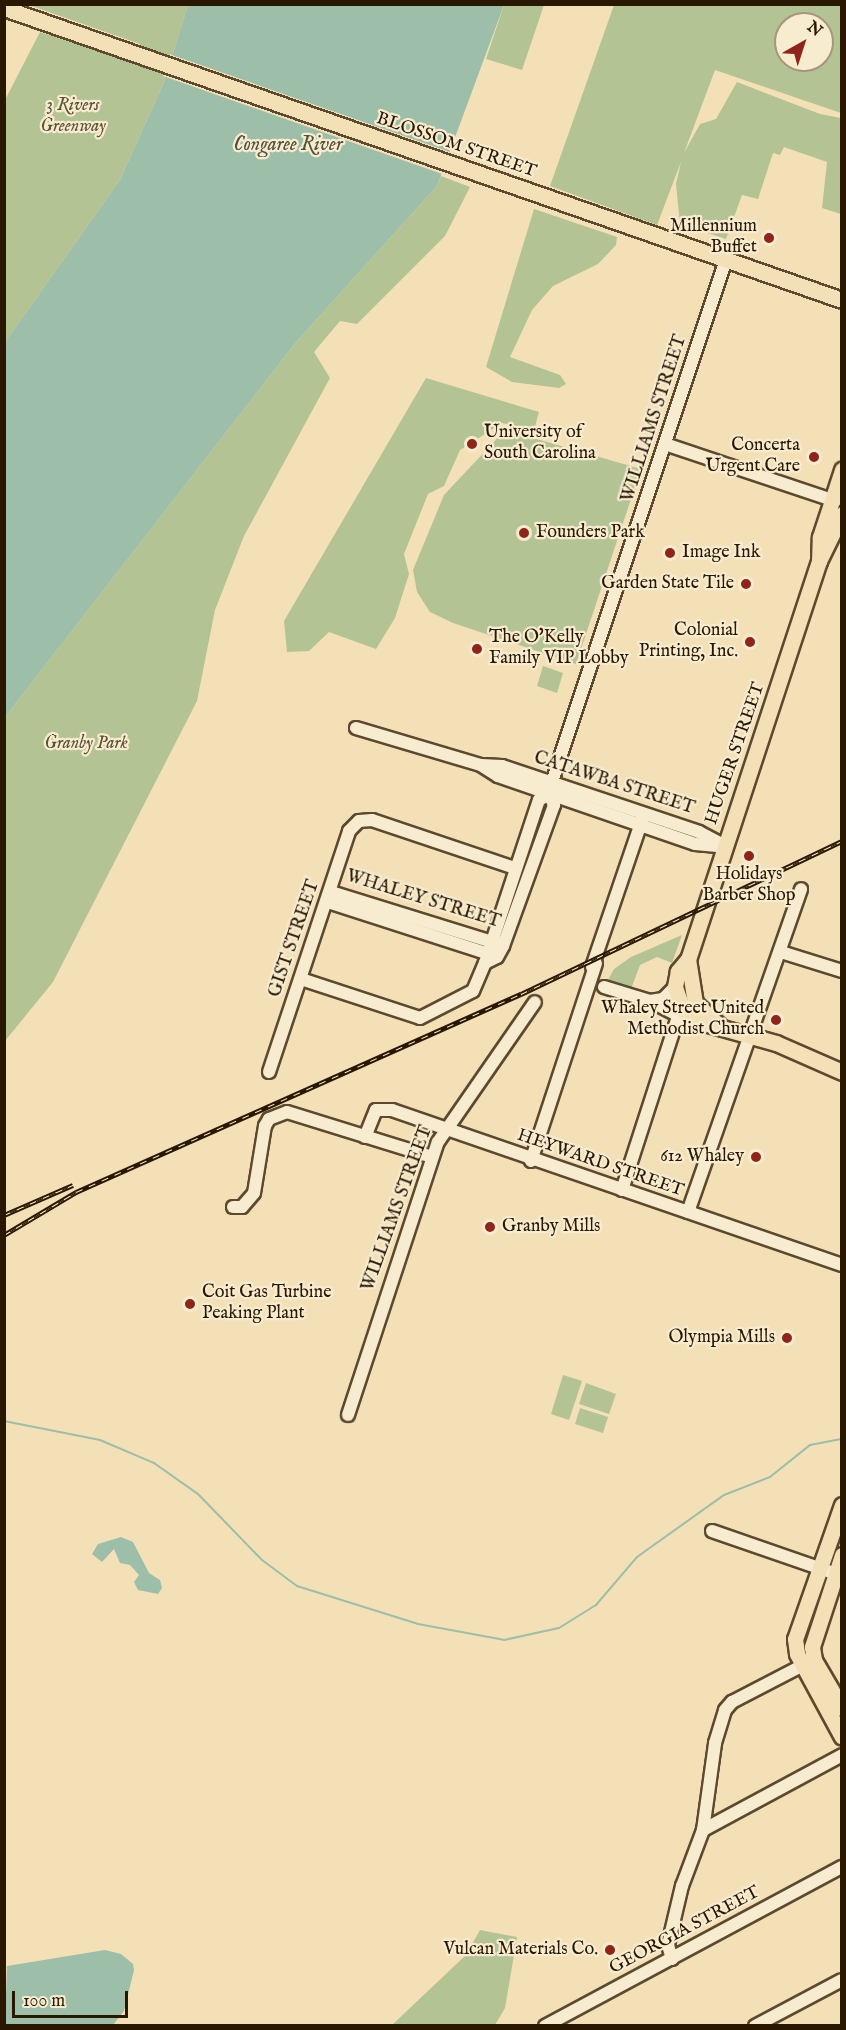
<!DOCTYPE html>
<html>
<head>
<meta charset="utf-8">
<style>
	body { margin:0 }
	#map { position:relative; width:846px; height:2030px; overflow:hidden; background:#f3e0b7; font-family:"IM FELL English",serif }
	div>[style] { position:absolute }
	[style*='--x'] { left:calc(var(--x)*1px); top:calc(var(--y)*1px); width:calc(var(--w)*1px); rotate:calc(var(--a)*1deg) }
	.green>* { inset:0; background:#b4c394 }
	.water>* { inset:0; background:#9dbea8 }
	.pier>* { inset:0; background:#f3e0b7 }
	.stream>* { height:2px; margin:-1px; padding:0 1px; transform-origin:1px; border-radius:1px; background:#9dbea8 }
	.roads { filter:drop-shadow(2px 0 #5c492e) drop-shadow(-2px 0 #5c492e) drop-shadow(0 2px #5c492e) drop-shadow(0 -2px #5c492e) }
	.minor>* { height:12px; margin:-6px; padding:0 6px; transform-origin:6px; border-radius:6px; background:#f7ebd0 }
	.major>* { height:15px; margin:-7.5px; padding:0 7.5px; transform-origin:7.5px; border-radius:7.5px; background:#f3e0b7 }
	.rail>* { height:4.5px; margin-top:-2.25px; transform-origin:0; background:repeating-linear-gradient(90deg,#f7ebd0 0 7px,#291700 0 14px); box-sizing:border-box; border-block:2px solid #291700 }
	.dots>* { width:16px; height:16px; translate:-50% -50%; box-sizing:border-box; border:3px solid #f7ebd0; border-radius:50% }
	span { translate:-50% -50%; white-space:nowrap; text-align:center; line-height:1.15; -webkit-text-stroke:4.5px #f7ebd0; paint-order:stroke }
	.park-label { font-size:18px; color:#5a5334; font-style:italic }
	.street-label { font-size:18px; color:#291700 }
	.poi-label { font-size:18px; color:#291700 }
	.right { translate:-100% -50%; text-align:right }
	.left { translate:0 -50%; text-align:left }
	.water-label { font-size:20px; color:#52513b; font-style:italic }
	.frame { position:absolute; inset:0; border:6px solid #291700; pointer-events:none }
	.north { position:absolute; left:774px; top:12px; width:60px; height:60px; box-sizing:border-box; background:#f7ebd0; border:2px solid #a5967d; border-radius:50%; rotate:39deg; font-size:16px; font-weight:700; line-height:24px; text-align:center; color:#291700 }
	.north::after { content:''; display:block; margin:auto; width:21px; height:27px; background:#8f2418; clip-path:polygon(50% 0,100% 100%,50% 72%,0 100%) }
	.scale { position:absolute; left:12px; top:1991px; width:116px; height:27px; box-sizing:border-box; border:3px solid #291700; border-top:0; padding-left:8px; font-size:18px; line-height:21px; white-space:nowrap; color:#291700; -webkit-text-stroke:4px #f7ebd0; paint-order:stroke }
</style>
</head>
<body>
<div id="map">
	<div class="green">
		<div style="clip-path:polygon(29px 5px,188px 5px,164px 82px,120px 180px,5px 342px,5px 100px,40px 32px,135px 63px,140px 44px)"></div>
		<div style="clip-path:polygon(504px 5px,544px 5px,522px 70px,486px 59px)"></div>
		<div style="clip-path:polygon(evenodd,614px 5px,841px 5px,841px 113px,715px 70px,684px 153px,700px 124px,716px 119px,737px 82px,820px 114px,841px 118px,841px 214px,822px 208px,827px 162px,784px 147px,780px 155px,773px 153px,758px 199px,742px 195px,726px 239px,680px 224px,676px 184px,681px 162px,657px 225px,550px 186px,614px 5px,786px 24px,822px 24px,822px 60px,786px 60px,786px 24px)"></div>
		<div style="clip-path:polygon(441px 176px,470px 187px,445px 236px,357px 324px,340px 321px,314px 352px,330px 378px,244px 536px,215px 610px,197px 701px,53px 982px,5px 1041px,5px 717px,297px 341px,437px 186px)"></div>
		<div style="clip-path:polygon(534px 209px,617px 237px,616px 245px,598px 264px,553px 286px,532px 310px,510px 357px,560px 375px,566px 384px,559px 388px,512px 382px,486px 367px)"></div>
		<div style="clip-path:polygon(426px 378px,539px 412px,534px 430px,502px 423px,460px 450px,444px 486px,428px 494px,404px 554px,409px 574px,395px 618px,376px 649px,329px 632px,309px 651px,287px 652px,284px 621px)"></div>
		<div style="clip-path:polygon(505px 430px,641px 469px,576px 664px,453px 623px,430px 612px,417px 592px,413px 570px,444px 495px)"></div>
		<div style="clip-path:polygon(543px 666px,563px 673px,557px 693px,537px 686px)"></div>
		<div style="clip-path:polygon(682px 935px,672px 963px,657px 957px,640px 965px,631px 989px,608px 980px,614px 969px,631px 957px)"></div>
		<div style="clip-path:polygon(563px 1375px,582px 1381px,569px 1420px,551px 1414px)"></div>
		<div style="clip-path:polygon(586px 1383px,616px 1394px,609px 1414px,579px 1404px)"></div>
		<div style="clip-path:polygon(580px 1408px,608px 1417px,603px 1433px,575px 1424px)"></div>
		<div style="clip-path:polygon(480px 1930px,517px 1937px,505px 2008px,495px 2025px,392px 2025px,466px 1955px)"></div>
	</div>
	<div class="water">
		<div style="clip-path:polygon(188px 5px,504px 5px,437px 186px,297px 341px,5px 717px,5px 342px,120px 180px,164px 82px)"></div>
		<div style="clip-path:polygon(121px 1537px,133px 1542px,149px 1573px,160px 1580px,162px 1588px,158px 1594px,138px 1590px,134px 1582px,139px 1575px,130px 1565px,120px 1563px,114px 1549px,102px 1562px,92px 1554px,98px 1544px)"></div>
		<div style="clip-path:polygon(105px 1950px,121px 1954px,133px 1964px,134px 1970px,124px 2011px,113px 2025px,5px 2025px,7px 1966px)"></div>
	</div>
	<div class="pier">
		<div style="clip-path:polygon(169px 54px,453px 153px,445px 175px,163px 76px)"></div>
	</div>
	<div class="stream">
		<div style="--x:4;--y:1421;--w:98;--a:11.2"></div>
		<div style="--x:100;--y:1440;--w:59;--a:23.1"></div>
		<div style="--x:154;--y:1463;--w:54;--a:35.2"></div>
		<div style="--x:198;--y:1494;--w:92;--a:45.9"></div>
		<div style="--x:262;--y:1560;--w:44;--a:36.6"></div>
		<div style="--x:297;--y:1586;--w:127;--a:17.4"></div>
		<div style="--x:418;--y:1624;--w:87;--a:10.5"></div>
		<div style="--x:504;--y:1640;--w:56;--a:-12.3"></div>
		<div style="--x:559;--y:1628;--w:44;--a:-31.9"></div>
		<div style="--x:596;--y:1605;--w:63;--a:-49.5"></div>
		<div style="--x:637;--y:1557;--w:107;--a:-35.5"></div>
		<div style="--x:724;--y:1495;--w:49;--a:-21.4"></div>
		<div style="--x:770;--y:1477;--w:51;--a:-38.7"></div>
		<div style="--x:810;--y:1445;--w:33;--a:-11"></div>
	</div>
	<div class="roads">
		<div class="minor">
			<div style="--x:665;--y:444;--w:176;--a:18.5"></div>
			<div style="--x:832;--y:500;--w:10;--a:-11"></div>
			<div style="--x:356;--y:728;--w:130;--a:16.5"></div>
			<div style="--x:481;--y:765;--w:21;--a:3"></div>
			<div style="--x:502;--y:766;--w:208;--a:18.5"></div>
			<div style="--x:699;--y:832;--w:30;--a:28"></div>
			<div style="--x:482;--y:766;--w:19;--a:32"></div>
			<div style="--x:498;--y:776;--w:208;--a:19"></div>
			<div style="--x:695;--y:844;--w:25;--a:5"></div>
			<div style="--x:331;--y:892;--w:173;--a:17.2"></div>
			<div style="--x:328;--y:902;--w:176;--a:17.9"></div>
			<div style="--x:781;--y:952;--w:64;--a:17.3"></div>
			<div style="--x:485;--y:963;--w:13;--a:-27"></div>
			<div style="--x:497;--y:957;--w:13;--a:-61"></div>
			<div style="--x:503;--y:946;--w:150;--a:-70.1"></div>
			<div style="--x:554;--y:805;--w:12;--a:-114"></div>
			<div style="--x:549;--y:794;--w:12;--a:-76"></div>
			<div style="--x:552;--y:782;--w:550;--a:-71.57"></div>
			<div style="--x:592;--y:967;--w:155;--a:-71.2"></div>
			<div style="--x:301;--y:979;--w:125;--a:18.1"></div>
			<div style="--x:420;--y:1018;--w:59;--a:-27"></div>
			<div style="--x:473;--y:991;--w:30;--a:-67"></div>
			<div style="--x:485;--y:963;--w:172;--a:-71.7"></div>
			<div style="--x:539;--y:800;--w:12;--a:-31"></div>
			<div style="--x:604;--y:987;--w:48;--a:16.9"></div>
			<div style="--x:650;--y:1001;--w:37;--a:27"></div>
			<div style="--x:650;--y:1001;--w:13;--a:-9"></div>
			<div style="--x:663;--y:999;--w:17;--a:-45"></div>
			<div style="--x:269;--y:1072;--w:254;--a:-71.6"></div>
			<div style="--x:349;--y:831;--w:14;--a:-45"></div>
			<div style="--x:359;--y:821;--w:13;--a:-4"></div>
			<div style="--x:372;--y:820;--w:151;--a:18.6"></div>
			<div style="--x:365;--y:1137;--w:29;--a:-68"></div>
			<div style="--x:376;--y:1110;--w:16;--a:0"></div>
			<div style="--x:392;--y:1110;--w:476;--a:19"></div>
			<div style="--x:531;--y:1161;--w:208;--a:-71.8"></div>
			<div style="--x:622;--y:1190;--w:182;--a:-72.1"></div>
			<div style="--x:233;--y:1207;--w:9;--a:0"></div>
			<div style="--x:242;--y:1207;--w:18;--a:-49"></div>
			<div style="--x:254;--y:1193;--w:68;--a:-80.7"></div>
			<div style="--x:265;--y:1126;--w:8;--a:-60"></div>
			<div style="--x:269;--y:1119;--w:19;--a:-21"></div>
			<div style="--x:287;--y:1112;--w:152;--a:17.2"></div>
			<div style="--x:688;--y:1212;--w:342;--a:-70.7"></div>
			<div style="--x:348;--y:1415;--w:287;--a:-71.8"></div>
			<div style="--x:438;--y:1142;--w:170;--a:-55.3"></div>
			<div style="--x:712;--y:1531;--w:138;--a:19.1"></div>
			<div style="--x:703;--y:1830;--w:158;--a:-28.3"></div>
			<div style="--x:672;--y:1959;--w:15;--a:-106"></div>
			<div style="--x:668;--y:1945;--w:61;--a:-76.7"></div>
			<div style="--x:682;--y:1886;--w:60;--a:-69.4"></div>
			<div style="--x:703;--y:1830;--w:88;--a:-82.1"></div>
			<div style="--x:715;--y:1743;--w:34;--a:-73"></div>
			<div style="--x:725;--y:1710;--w:11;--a:-49"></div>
			<div style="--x:732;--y:1702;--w:89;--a:-27.4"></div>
			<div style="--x:545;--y:2026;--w:337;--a:-28.2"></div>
			<div style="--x:755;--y:2026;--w:98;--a:-27.9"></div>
		</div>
		<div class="major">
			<div style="--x:4;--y:8;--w:887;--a:19.21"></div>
			<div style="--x:842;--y:514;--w:52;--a:116.1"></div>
			<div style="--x:819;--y:561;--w:419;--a:108.2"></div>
			<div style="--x:688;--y:959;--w:16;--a:130"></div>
			<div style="--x:678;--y:971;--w:16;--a:101"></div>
			<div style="--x:675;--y:987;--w:24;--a:71"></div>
			<div style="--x:683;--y:1010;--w:18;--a:38"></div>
			<div style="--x:697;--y:1021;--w:82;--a:15.6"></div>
			<div style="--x:776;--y:1043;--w:72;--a:23.7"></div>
			<div style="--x:819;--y:561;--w:24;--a:-88"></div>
			<div style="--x:820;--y:537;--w:71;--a:-71.8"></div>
			<div style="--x:688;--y:959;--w:45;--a:81"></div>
			<div style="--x:695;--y:1003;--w:33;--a:43"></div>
			<div style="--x:842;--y:1505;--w:142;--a:109.3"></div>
			<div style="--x:795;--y:1639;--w:15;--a:82"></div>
			<div style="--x:797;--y:1654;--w:94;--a:61.5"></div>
			<div style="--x:842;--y:1555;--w:97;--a:108.1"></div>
			<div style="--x:812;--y:1647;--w:13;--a:81"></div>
			<div style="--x:814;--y:1660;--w:56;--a:59.7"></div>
		</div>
	</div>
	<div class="rail">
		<div style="--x:4;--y:1215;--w:75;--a:-23.5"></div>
		<div style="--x:4;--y:1235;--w:84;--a:-30.8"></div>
		<div style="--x:76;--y:1192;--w:487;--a:-24"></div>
		<div style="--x:521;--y:994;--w:356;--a:-25.5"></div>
	</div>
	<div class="dots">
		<div style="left:769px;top:238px;background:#8f2418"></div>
		<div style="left:472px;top:444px;background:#8f2418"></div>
		<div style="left:814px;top:457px;background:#8f2418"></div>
		<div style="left:524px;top:533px;background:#8f2418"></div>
		<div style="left:670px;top:553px;background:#8f2418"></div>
		<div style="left:746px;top:584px;background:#8f2418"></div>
		<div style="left:750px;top:642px;background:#8f2418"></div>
		<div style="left:477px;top:649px;background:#8f2418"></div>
		<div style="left:749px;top:856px;background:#8f2418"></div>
		<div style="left:776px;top:1020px;background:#8f2418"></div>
		<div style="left:756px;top:1157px;background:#8f2418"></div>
		<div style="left:490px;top:1227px;background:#8f2418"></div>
		<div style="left:190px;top:1304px;background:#8f2418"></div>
		<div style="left:787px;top:1338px;background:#8f2418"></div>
		<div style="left:610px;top:1950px;background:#8f2418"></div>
	</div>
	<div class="park-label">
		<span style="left:73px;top:117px">3 Rivers<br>Greenway</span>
		<span style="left:86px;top:744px">Granby Park</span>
	</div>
	<div class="street-label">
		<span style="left:456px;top:146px;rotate:19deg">BLOSSOM STREET</span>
		<span style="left:655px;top:419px;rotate:-72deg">WILLIAMS STREET</span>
		<span style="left:736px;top:754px;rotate:-71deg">HUGER STREET</span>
		<span style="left:614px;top:784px;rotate:18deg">CATAWBA STREET</span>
		<span style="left:423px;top:900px;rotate:17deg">WHALEY STREET</span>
		<span style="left:295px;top:939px;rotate:-71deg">GIST STREET</span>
		<span style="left:600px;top:1164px;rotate:19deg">HEYWARD STREET</span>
		<span style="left:398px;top:1209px;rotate:-70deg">WILLIAMS STREET</span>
		<span style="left:685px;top:1931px;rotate:-28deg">GEORGIA STREET</span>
	</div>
	<div class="poi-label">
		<span class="right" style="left:757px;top:238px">Millennium<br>Buffet</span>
		<span class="left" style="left:484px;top:444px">University of<br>South Carolina</span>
		<span class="right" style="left:800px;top:457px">Concerta<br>Urgent Care</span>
		<span class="left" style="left:536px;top:533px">Founders Park</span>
		<span class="left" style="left:682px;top:553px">Image Ink</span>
		<span class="right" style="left:734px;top:584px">Garden State Tile</span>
		<span class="right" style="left:738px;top:642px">Colonial<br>Printing, Inc.</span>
		<span class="left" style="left:489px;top:649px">The O'Kelly<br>Family VIP Lobby</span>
		<span style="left:749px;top:886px">Holidays<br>Barber Shop</span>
		<span class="right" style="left:764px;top:1020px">Whaley Street United<br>Methodist Church</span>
		<span class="right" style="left:744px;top:1157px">612 Whaley</span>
		<span class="left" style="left:502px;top:1227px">Granby Mills</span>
		<span class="left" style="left:202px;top:1304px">Coit Gas Turbine<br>Peaking Plant</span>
		<span class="right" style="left:775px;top:1338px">Olympia Mills</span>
		<span class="right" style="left:598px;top:1950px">Vulcan Materials Co.</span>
	</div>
	<div class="water-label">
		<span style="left:288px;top:144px">Congaree River</span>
	</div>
	<div class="frame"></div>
	<div class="north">N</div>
	<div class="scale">100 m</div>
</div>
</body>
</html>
